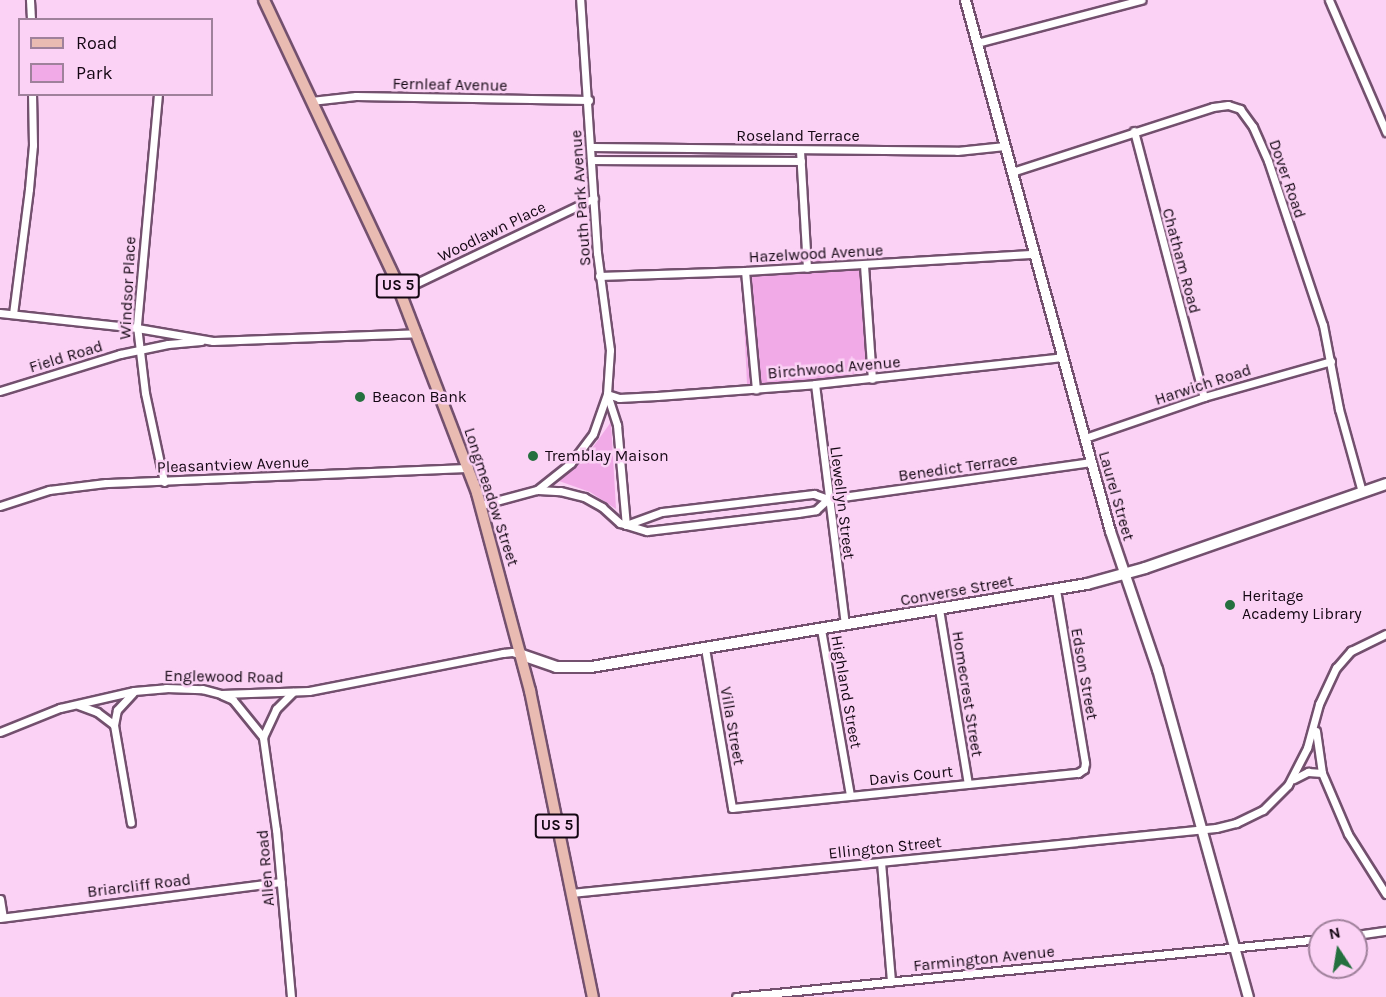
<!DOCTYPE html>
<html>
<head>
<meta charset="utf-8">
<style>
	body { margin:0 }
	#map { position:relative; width:1386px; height:997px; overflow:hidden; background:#fbd2f5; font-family:Karla,sans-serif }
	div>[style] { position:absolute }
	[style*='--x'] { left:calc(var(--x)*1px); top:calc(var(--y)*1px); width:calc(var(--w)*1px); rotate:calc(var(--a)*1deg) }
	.green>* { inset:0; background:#f1aae7 }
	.roads { filter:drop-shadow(2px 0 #73506e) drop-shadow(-2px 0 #73506e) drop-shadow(0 2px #73506e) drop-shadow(0 -2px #73506e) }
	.minor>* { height:7px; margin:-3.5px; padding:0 3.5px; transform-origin:3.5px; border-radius:3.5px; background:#fff }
	.tertiary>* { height:9px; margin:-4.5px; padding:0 4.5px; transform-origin:4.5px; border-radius:4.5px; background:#fff }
	.secondary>* { height:10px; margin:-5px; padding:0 5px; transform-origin:5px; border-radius:5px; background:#fff }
	.primary>* { height:10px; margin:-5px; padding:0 5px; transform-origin:5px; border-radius:5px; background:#e9bbb2 }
	.dots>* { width:16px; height:16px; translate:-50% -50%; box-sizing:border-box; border:3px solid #fbd2f5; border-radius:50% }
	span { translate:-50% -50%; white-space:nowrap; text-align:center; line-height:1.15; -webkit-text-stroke:5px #fbd2f5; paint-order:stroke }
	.shield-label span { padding:2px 4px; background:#fbd2f5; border:2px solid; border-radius:4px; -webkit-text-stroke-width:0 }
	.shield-label { font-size:15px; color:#140713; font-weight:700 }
	.street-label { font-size:16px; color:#140713 }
	.poi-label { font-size:16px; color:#140713 }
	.left { translate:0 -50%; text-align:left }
	.legend { position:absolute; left:18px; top:18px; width:195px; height:78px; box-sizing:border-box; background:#fbd2f5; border:2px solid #9f819b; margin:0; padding:8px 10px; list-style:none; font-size:18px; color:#140713 }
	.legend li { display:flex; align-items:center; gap:12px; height:30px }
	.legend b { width:30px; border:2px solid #9f819b }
	.north { position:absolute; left:1308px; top:919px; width:60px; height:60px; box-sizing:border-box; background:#fbd2f5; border:2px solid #9f819b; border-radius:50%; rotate:348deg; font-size:16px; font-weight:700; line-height:24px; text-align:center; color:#140713 }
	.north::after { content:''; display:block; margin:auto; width:21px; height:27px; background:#25703f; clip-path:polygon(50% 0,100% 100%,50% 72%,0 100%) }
</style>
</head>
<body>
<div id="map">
	<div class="green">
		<div style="clip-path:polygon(800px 256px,860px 262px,870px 370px,796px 387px,747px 384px,742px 279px)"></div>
		<div style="clip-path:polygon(611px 422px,616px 509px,590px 492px,559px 481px,588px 454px)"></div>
	</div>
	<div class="roads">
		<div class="minor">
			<div style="--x:30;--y:0;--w:20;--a:87"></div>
			<div style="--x:1329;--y:0;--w:144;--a:66.6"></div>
			<div style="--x:977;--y:43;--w:170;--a:-14.7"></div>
			<div style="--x:158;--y:94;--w:233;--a:95.2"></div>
			<div style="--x:137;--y:326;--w:67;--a:83.2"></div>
			<div style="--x:145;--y:393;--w:91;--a:77.9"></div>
			<div style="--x:311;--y:101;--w:45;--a:-6.3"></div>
			<div style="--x:356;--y:96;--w:233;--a:1"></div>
			<div style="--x:1134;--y:131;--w:275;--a:75.3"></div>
			<div style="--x:592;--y:147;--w:365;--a:0.6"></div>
			<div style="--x:957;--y:151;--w:48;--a:-5.9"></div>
			<div style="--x:800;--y:150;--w:118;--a:86.6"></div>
			<div style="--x:592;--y:160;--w:209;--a:0.3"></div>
			<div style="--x:1012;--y:172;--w:211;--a:-17.9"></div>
			<div style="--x:1213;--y:107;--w:15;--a:-8"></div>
			<div style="--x:1228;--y:105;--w:13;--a:18"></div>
			<div style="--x:1240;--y:109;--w:22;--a:54"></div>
			<div style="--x:1253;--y:127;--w:37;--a:66"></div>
			<div style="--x:1268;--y:161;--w:173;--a:71.5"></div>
			<div style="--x:1323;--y:325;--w:86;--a:79.2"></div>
			<div style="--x:1339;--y:409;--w:86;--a:74.5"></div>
			<div style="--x:864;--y:265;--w:114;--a:86"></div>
			<div style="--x:745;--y:271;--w:119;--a:84.7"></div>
			<div style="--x:599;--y:276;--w:146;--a:-2"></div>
			<div style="--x:745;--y:271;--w:290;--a:-3.4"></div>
			<div style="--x:400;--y:291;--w:215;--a:-25.6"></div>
			<div style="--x:0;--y:313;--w:138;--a:6.2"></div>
			<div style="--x:137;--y:328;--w:77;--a:9.7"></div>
			<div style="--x:213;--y:341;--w:204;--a:-2.2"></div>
			<div style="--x:13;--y:314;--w:126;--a:-82.7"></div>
			<div style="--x:29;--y:189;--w:44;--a:-84.8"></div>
			<div style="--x:33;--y:145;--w:51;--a:-91.1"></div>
			<div style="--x:815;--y:384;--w:243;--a:82.9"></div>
			<div style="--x:0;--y:391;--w:126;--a:-17.1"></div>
			<div style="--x:120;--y:354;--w:49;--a:-11.8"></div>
			<div style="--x:168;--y:344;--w:33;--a:-5"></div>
			<div style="--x:607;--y:394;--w:13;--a:18"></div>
			<div style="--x:619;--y:398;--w:38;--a:-3"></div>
			<div style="--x:657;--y:396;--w:158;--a:-4.3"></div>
			<div style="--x:815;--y:384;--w:249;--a:-6.2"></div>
			<div style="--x:607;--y:394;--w:33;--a:72"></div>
			<div style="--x:617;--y:425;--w:100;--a:84.9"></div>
			<div style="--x:1085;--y:438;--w:126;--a:-19"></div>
			<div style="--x:1204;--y:397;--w:132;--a:-15.8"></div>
			<div style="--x:538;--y:490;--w:22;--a:3"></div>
			<div style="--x:560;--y:491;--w:25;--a:14"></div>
			<div style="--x:584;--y:497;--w:21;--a:29"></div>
			<div style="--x:602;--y:507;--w:24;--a:42"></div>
			<div style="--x:620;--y:523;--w:28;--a:17"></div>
			<div style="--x:647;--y:531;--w:152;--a:-6.8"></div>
			<div style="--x:798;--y:513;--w:18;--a:-9"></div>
			<div style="--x:816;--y:510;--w:16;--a:-43"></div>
			<div style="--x:481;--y:505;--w:58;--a:-15"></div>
			<div style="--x:537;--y:490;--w:43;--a:-38.5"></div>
			<div style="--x:571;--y:463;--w:36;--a:-53"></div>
			<div style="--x:593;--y:434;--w:42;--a:-70.7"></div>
			<div style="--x:607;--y:394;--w:44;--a:-86.1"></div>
			<div style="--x:610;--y:350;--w:98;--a:-97.6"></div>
			<div style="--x:597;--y:253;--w:254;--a:-93.8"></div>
			<div style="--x:0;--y:506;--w:52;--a:-18.1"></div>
			<div style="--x:49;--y:490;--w:57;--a:-7"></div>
			<div style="--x:106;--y:483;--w:363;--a:-2.4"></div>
			<div style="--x:626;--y:525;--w:38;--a:-20"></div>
			<div style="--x:662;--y:512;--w:153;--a:-6.8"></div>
			<div style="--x:814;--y:494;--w:15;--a:20"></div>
			<div style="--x:828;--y:499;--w:266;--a:-8"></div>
			<div style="--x:939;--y:609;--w:177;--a:80.6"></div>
			<div style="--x:821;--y:629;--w:169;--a:80.1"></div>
			<div style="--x:705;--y:648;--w:162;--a:80.4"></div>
			<div style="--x:732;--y:808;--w:348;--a:-5.8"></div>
			<div style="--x:1078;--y:773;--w:7;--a:-34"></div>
			<div style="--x:1084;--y:769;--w:6;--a:-81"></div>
			<div style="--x:1085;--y:763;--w:175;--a:-99.5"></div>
			<div style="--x:222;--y:695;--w:12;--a:24"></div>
			<div style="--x:233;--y:700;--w:48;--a:51"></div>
			<div style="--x:78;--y:705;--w:20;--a:20"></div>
			<div style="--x:97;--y:712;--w:21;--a:37"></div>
			<div style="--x:114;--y:725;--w:99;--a:80.2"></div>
			<div style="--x:114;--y:725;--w:15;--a:-79"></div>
			<div style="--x:117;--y:710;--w:23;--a:-47"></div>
			<div style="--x:1316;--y:731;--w:42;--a:81.9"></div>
			<div style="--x:0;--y:732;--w:65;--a:-21.8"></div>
			<div style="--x:60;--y:708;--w:76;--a:-12.9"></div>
			<div style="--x:134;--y:691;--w:32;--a:-5"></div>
			<div style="--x:166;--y:688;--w:36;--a:2"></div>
			<div style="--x:202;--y:689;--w:20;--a:15"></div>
			<div style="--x:221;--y:694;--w:88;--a:-2"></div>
			<div style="--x:309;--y:691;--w:198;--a:-11.1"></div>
			<div style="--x:503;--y:653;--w:9;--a:-6"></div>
			<div style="--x:512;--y:652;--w:10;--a:17"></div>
			<div style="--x:1294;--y:779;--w:16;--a:-27"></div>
			<div style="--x:1308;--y:772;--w:14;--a:4"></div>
			<div style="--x:1322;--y:773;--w:66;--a:66.9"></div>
			<div style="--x:1348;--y:834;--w:71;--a:57.7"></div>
			<div style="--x:881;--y:862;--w:120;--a:85.2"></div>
			<div style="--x:571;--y:893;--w:648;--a:-5.75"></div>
			<div style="--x:1216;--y:828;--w:21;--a:-14"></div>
			<div style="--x:1236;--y:823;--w:30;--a:-26"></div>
			<div style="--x:1263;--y:810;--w:35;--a:-45"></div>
			<div style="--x:1288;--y:785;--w:42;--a:-62.8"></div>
			<div style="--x:1307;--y:748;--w:46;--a:-74.7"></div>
			<div style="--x:1319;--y:704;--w:40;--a:-65"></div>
			<div style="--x:1336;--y:668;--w:23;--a:-49"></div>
			<div style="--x:1351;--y:651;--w:39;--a:-26"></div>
			<div style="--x:0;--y:899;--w:18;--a:81"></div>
			<div style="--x:0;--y:918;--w:283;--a:-7.3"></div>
			<div style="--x:1356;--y:935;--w:30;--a:-8"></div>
			<div style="--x:291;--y:997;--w:168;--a:-95.1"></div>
			<div style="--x:276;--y:830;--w:94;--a:-98"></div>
			<div style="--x:263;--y:737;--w:31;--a:-65"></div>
			<div style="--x:276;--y:709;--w:24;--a:-45"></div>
			<div style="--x:736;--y:997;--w:587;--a:-5.67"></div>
		</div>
		<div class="tertiary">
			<div style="--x:965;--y:0;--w:550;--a:74.73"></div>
			<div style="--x:1110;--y:531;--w:146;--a:71.2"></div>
			<div style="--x:1157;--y:669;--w:340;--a:74.5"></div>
		</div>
		<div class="secondary">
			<div style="--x:522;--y:655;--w:36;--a:19"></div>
			<div style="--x:556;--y:667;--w:35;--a:0"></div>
			<div style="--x:591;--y:667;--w:503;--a:-9.5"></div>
			<div style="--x:1087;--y:584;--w:60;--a:-15.4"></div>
			<div style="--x:1145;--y:568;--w:255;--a:-19.2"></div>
		</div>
		<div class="primary">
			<div style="--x:264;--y:0;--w:308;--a:64.8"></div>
			<div style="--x:395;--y:279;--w:229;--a:69"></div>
			<div style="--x:477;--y:493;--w:205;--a:75"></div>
			<div style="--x:530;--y:691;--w:312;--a:78.4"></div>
		</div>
	</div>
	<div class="dots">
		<div style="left:360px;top:397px;background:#25703f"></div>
		<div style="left:533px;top:456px;background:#25703f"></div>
		<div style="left:1230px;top:605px;background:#25703f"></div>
	</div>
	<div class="shield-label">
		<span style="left:398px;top:286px">US 5</span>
		<span style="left:557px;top:826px">US 5</span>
	</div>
	<div class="street-label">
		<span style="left:450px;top:85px;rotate:1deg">Fernleaf Avenue</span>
		<span style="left:798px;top:136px">Roseland Terrace</span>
		<span style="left:1287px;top:179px;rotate:71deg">Dover Road</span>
		<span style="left:581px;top:198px;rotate:-94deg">South Park Avenue</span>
		<span style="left:492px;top:232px;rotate:-26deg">Woodlawn Place</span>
		<span style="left:816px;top:254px;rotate:-3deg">Hazelwood Avenue</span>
		<span style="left:1181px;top:261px;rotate:75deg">Chatham Road</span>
		<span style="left:128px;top:288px;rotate:-87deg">Windsor Place</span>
		<span style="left:66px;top:357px;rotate:-17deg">Field Road</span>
		<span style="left:834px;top:368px;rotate:-5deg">Birchwood Avenue</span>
		<span style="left:1203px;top:385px;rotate:-18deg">Harwich Road</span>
		<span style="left:233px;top:465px;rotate:-2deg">Pleasantview Avenue</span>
		<span style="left:958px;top:468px;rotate:-8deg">Benedict Terrace</span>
		<span style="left:1116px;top:496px;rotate:74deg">Laurel Street</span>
		<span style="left:491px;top:497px;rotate:72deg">Longmeadow Street</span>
		<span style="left:842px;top:503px;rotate:83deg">Llewellyn Street</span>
		<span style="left:957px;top:591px;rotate:-10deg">Converse Street</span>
		<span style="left:1084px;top:674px;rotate:80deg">Edson Street</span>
		<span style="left:224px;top:677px;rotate:1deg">Englewood Road</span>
		<span style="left:846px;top:692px;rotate:80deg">Highland Street</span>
		<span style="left:967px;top:694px;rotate:81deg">Homecrest Street</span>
		<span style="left:732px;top:726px;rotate:80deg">Villa Street</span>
		<span style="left:911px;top:776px;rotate:-6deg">Davis Court</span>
		<span style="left:885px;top:848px;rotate:-6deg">Ellington Street</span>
		<span style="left:266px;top:868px;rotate:-95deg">Allen Road</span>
		<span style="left:139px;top:886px;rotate:-7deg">Briarcliff Road</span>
		<span style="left:984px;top:959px;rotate:-6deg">Farmington Avenue</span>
	</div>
	<div class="poi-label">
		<span class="left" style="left:372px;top:397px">Beacon Bank</span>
		<span class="left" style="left:545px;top:456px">Tremblay Maison</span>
		<span class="left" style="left:1242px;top:605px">Heritage<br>Academy Library</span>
	</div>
	<ul class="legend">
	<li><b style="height:8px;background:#e9bbb2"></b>Road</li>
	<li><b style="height:16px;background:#f1aae7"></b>Park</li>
	</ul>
	<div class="north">N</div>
</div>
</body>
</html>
